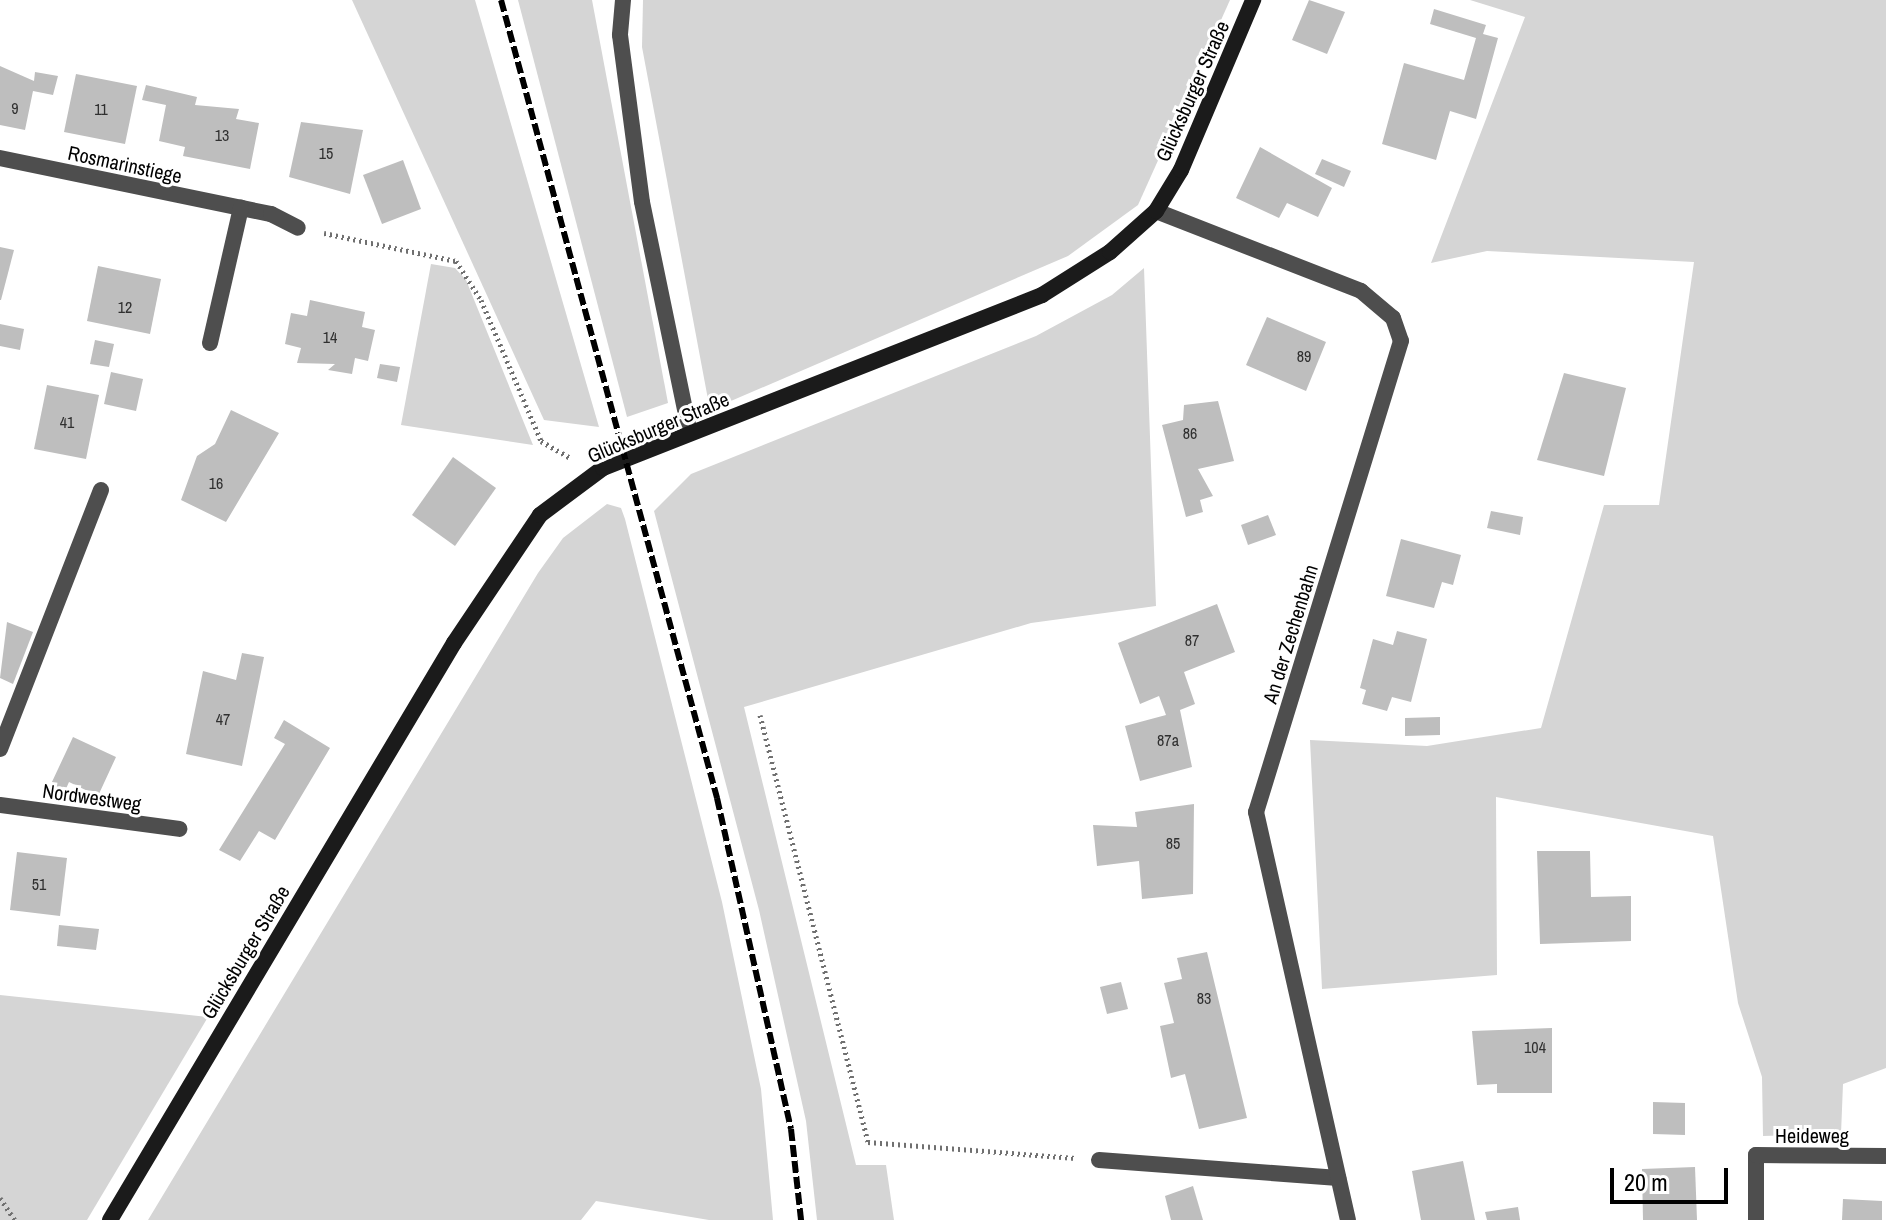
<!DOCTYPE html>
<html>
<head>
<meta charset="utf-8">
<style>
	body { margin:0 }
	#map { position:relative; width:1886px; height:1220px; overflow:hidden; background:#fff; font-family:"Archivo Narrow",sans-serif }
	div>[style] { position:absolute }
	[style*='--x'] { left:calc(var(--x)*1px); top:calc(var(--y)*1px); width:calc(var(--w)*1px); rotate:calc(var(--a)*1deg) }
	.green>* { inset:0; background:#d5d5d5 }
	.building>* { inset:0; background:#bebebe }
	.path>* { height:5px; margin-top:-2.5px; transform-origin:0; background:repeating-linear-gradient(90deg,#707070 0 2px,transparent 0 6px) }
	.service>* { height:16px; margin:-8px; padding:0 8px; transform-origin:8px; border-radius:8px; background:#4e4e4e }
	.minor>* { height:16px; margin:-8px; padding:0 8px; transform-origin:8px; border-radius:8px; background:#4e4e4e }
	.secondary>* { height:16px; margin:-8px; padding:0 8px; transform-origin:8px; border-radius:8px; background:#1b1b1b }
	.rail>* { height:6px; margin-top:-3px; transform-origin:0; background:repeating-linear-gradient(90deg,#000 0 12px,transparent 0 16px) }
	span { translate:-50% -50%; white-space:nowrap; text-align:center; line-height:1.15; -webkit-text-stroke:6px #fff; paint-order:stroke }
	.number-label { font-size:16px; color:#303030 }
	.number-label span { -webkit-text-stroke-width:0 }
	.street-label { font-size:20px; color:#000 }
	.scale { position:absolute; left:1610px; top:1168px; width:118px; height:36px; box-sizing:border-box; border:4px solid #000; border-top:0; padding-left:10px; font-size:24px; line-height:28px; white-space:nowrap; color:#000; -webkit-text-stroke:6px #fff; paint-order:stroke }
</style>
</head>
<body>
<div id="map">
	<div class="green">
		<div style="clip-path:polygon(352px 0,475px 0,599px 427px,544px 420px)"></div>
		<div style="clip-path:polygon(518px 0,592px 0,668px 403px,627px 417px)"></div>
		<div style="clip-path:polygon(643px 0,1230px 0,1138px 205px,1068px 256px,710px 410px,642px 47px)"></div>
		<div style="clip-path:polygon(1470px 0,1886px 0,1886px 1068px,1843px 1084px,1841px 1134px,1763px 1136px,1762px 1077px,1738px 1003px,1713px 836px,1496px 797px,1497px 975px,1322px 989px,1310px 740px,1427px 746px,1541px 728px,1604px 505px,1659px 505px,1694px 262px,1487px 251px,1431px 263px,1525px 17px)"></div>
		<div style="clip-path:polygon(431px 264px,455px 268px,466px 280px,533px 445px,401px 425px)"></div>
		<div style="clip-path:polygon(1144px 268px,1156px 606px,1031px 623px,744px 707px,856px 1165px,886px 1165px,894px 1220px,817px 1220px,806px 1121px,759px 910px,654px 511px,691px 474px,1036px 336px,1112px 295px)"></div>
		<div style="clip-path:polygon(607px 504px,621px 508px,625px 519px,722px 902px,761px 1089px,773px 1220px,709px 1220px,596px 1201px,581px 1220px,148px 1220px,538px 573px,563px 538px)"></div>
		<div style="clip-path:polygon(0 995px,208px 1017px,87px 1220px,0 1220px)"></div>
	</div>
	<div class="building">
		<div style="clip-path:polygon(1309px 0,1345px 12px,1327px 54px,1292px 40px)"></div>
		<div style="clip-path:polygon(1434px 9px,1486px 25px,1483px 34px,1498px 38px,1476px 119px,1450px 111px,1436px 160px,1382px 144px,1404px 63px,1464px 80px,1476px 38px,1430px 24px)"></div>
		<div style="clip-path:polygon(0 66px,34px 81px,35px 72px,58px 76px,53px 95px,33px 91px,25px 130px,0 125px)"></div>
		<div style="clip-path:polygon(76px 74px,137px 86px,125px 144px,64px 132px)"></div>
		<div style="clip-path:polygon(146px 85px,197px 97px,195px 105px,239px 109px,236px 119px,259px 123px,250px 169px,183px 156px,185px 147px,159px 141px,166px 105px,142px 100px)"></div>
		<div style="clip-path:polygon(301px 122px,363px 130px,350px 194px,289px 177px)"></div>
		<div style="clip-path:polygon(1260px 147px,1332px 188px,1318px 217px,1287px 203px,1279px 218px,1236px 198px)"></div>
		<div style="clip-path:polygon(1322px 159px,1351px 171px,1344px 187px,1315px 174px)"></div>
		<div style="clip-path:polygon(403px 160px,421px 209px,382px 224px,363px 175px)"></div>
		<div style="clip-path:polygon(0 247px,14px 250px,1px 300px,0 300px)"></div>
		<div style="clip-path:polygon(98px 266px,161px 279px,150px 334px,87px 321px)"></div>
		<div style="clip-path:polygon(310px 300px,365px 312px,362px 327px,375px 330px,368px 361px,355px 358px,352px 374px,328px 370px,335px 364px,297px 363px,301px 348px,285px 344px,291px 313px,307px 316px)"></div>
		<div style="clip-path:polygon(1267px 317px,1326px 342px,1306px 391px,1246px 365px)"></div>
		<div style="clip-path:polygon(0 324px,24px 329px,20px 350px,0 346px)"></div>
		<div style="clip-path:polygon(95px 340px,114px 344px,109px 367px,90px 364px)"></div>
		<div style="clip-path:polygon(380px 364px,400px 367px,397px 382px,377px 378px)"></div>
		<div style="clip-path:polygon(111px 372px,143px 379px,136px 411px,104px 404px)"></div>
		<div style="clip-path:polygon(1564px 373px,1626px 388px,1604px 476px,1537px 460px)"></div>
		<div style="clip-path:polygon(47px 385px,99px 395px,86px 459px,34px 449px)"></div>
		<div style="clip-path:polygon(1218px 401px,1234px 461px,1198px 469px,1213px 496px,1200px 500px,1203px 512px,1186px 517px,1162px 425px,1183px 420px,1184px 405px)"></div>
		<div style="clip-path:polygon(231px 410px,279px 433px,226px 522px,181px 500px,197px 456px,215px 444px)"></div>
		<div style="clip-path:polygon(453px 457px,496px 488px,455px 546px,412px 515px)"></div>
		<div style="clip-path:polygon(1491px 511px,1523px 517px,1520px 535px,1487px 528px)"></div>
		<div style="clip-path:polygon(1268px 515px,1276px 535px,1248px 545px,1241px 525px)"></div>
		<div style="clip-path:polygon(1401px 539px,1461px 555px,1453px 585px,1442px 582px,1434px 608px,1386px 596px)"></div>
		<div style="clip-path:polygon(1217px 604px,1235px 652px,1184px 672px,1195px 704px,1180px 710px,1192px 767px,1140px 781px,1125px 726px,1166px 715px,1159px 696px,1140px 704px,1118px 643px)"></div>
		<div style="clip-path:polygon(7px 622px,33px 632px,13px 684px,0 678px)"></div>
		<div style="clip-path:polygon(1397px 631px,1427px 639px,1411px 702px,1392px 697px,1387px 711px,1362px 704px,1366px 690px,1360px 688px,1373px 639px,1393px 645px)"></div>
		<div style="clip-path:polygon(242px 653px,264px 657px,242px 766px,186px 754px,203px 671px,236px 680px)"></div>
		<div style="clip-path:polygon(1440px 717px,1440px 735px,1405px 736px,1405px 718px)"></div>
		<div style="clip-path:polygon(284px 720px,330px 748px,275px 840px,259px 831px,240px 861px,219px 850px,285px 744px,274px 738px)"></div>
		<div style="clip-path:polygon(73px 737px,116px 757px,98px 796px,69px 782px,65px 791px,51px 784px)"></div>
		<div style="clip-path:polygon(1194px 804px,1193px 894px,1142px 899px,1139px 861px,1097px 866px,1093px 825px,1137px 827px,1135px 812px)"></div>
		<div style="clip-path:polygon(1537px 851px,1590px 851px,1591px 897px,1631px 896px,1631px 941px,1540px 944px)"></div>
		<div style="clip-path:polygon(17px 852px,67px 858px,60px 916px,10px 910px)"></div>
		<div style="clip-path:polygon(59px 925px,99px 929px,96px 950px,57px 946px)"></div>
		<div style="clip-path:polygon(1207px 952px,1247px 1118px,1199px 1129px,1185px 1074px,1171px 1078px,1160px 1026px,1174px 1023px,1164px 983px,1182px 979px,1177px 958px)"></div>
		<div style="clip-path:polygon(1121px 982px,1128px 1009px,1107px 1014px,1100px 987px)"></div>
		<div style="clip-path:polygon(1552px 1028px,1552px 1093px,1497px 1093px,1497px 1084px,1477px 1085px,1472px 1031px)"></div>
		<div style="clip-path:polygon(1653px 1102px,1685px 1103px,1685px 1135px,1653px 1134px)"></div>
		<div style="clip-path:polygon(1463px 1161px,1475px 1220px,1421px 1220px,1412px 1171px)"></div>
		<div style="clip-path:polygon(1695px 1167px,1697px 1220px,1643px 1220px,1642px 1169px)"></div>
		<div style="clip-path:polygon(1193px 1186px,1203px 1220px,1171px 1220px,1165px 1196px)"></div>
		<div style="clip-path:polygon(1843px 1199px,1882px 1201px,1882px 1220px,1842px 1220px)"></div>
		<div style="clip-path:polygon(1518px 1207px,1520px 1220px,1487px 1220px,1485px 1212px)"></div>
	</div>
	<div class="path">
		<div style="--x:324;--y:233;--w:135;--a:12"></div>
		<div style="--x:456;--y:261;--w:46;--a:57.3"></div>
		<div style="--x:481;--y:300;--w:153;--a:66.9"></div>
		<div style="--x:541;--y:441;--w:34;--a:30"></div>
		<div style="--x:760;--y:715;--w:440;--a:75.8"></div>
		<div style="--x:868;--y:1142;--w:208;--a:4.4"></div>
		<div style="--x:0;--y:1198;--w:27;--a:56"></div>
	</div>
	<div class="service">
		<div style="--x:623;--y:0;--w:35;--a:95"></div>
		<div style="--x:620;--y:35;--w:168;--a:82.5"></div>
		<div style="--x:642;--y:202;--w:236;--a:78.3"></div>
		<div style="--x:0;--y:749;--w:278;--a:-68.7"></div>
		<div style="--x:1099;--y:1160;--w:240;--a:4.3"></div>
	</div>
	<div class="minor">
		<div style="--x:0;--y:158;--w:277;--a:11.7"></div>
		<div style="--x:271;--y:214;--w:30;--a:27"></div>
		<div style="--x:1156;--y:211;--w:220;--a:21.3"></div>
		<div style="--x:1361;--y:291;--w:42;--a:40.2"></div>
		<div style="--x:1393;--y:318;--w:24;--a:71"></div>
		<div style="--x:1401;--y:341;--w:493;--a:107.1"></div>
		<div style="--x:1256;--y:812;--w:418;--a:77.3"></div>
		<div style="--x:210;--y:343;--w:139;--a:-77.1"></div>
		<div style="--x:0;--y:805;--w:181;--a:7.6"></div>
		<div style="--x:1756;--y:1220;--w:65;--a:-90"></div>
		<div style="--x:1756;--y:1155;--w:130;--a:0.4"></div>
	</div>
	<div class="secondary">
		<div style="--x:110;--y:1220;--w:672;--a:-59.2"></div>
		<div style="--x:454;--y:643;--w:154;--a:-56.1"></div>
		<div style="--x:540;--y:515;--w:79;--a:-36.7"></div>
		<div style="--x:603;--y:468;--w:472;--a:-21.5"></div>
		<div style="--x:1042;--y:295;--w:80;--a:-32.3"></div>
		<div style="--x:1110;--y:252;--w:62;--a:-41.7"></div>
		<div style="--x:1156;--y:211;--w:48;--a:-58.6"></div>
		<div style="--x:1181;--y:170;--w:185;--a:-67"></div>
	</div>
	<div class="rail">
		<div style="--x:501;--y:0;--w:827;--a:74.85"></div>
		<div style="--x:717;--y:798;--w:339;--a:77.4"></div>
		<div style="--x:791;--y:1129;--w:92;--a:83.7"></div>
	</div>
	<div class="number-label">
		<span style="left:15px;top:108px">9</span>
		<span style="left:101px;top:109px">11</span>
		<span style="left:222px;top:135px">13</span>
		<span style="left:326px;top:153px">15</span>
		<span style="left:125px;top:307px">12</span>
		<span style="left:330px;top:337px">14</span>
		<span style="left:1304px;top:356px">89</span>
		<span style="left:67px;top:422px">41</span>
		<span style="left:1190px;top:433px">86</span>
		<span style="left:216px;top:483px">16</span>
		<span style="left:1192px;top:640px">87</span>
		<span style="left:223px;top:719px">47</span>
		<span style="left:1168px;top:740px">87a</span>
		<span style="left:1173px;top:843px">85</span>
		<span style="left:39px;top:884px">51</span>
		<span style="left:1204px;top:998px">83</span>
		<span style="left:1535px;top:1047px">104</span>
	</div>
	<div class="street-label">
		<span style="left:1192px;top:91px;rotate:-66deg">Glücksburger Straße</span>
		<span style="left:125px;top:164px;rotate:12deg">Rosmarinstiege</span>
		<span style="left:658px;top:427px;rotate:-23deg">Glücksburger Straße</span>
		<span style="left:1290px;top:634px;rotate:-73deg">An der Zechenbahn</span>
		<span style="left:92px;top:797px;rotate:8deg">Nordwestweg</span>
		<span style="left:245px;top:952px;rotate:-59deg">Glücksburger Straße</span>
		<span style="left:1812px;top:1135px">Heideweg</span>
	</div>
	<div class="scale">20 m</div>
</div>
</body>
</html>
